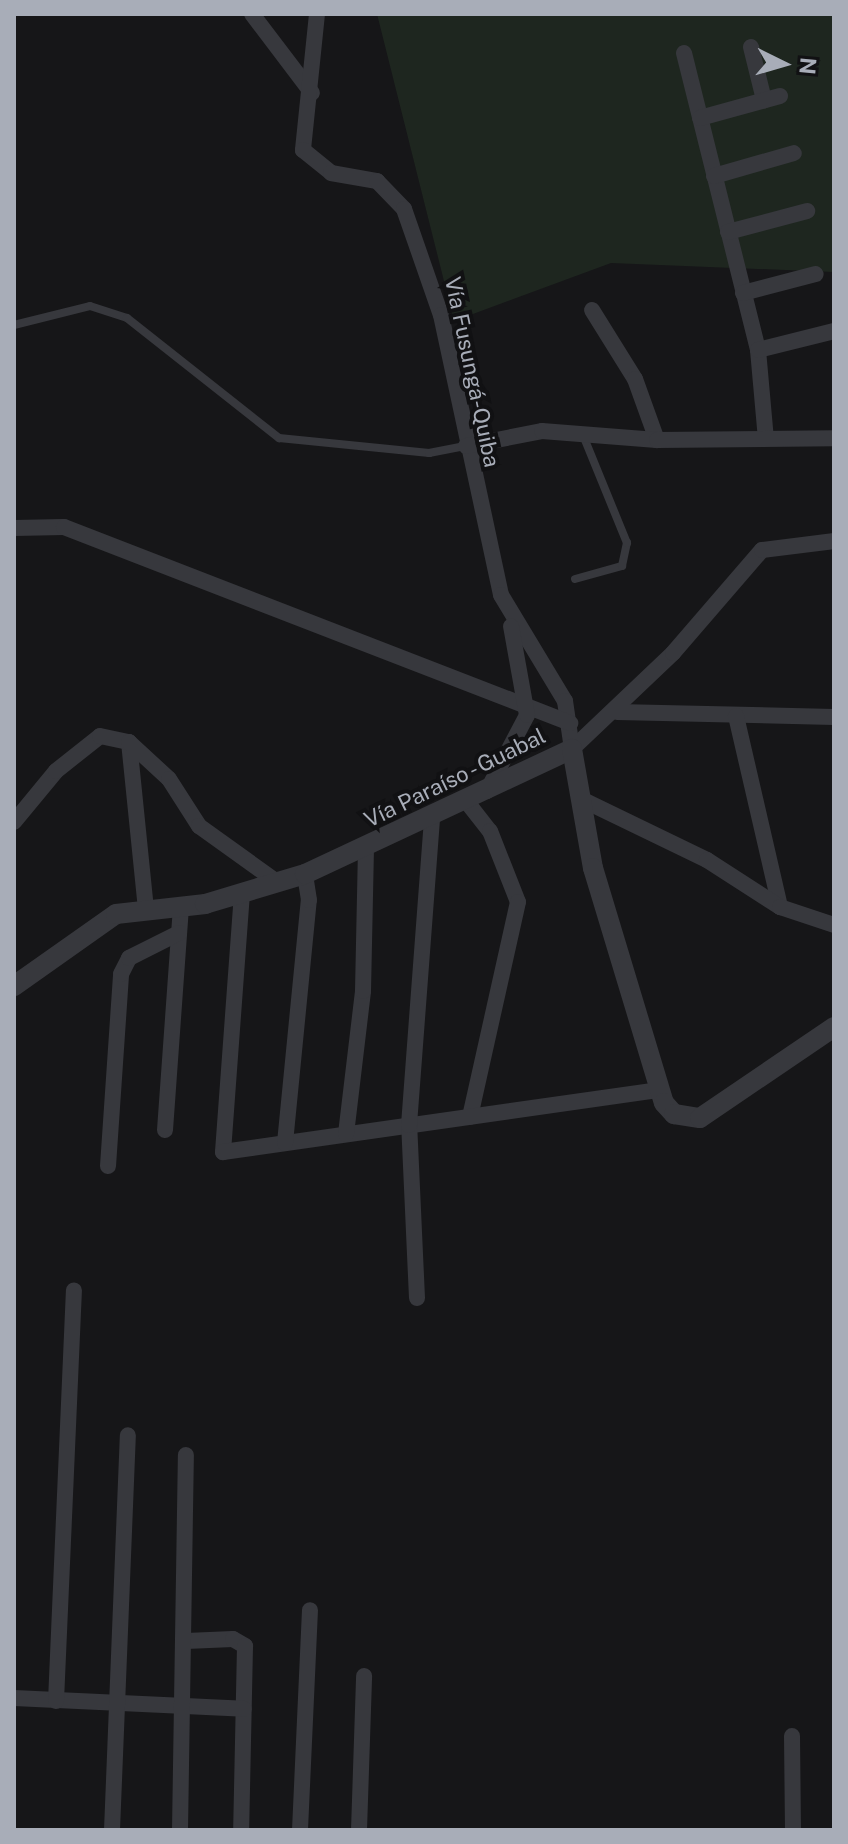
<!DOCTYPE html>
<html>
<head>
<meta charset="utf-8">
<style>
	body { margin:0 }
	#map { position:relative; width:848px; height:1844px; overflow:hidden; background:#161618; font-family:"Public Sans",sans-serif }
	div>[style] { position:absolute }
	[style*='--x'] { left:calc(var(--x)*1px); top:calc(var(--y)*1px); width:calc(var(--w)*1px); rotate:calc(var(--a)*1deg) }
	.green>* { inset:0; background:#1e261f }
	.service>* { height:8px; margin:-4px; padding:0 4px; transform-origin:4px; border-radius:4px; background:#37383d }
	.minor>* { height:16px; margin:-8px; padding:0 8px; transform-origin:8px; border-radius:8px; background:#37383d }
	.tertiary>* { height:20px; margin:-10px; padding:0 10px; transform-origin:10px; border-radius:10px; background:#37383d }
	span { translate:-50% -50%; white-space:nowrap; text-align:center; line-height:1.15; -webkit-text-stroke:8px #111113; paint-order:stroke }
	.street-label { font-size:22px; color:#a8adb8 }
	.frame { position:absolute; inset:0; border:16px solid #a8adb8; pointer-events:none }
	.north { position:absolute; left:744px; top:24px; width:80px; height:80px; -webkit-text-stroke:6px #111113; paint-order:stroke; rotate:95deg; font-size:22px; font-weight:700; line-height:32px; text-align:center; color:#a8adb8 }
	.north::after { content:''; display:block; margin:auto; width:28px; height:36px; background:#a8adb8; clip-path:polygon(50% 0,100% 100%,50% 72%,0 100%) }
</style>
</head>
<body>
<div id="map">
	<div class="green">
		<div style="clip-path:polygon(377px 14px,834px 14px,834px 272px,611px 263px,454px 321px)"></div>
	</div>
	<div class="service">
		<div style="--x:14;--y:325;--w:78;--a:-14"></div>
		<div style="--x:90;--y:306;--w:39;--a:18"></div>
		<div style="--x:127;--y:318;--w:194;--a:38.3"></div>
		<div style="--x:279;--y:438;--w:151;--a:5.7"></div>
		<div style="--x:429;--y:453;--w:38;--a:-11"></div>
		<div style="--x:575;--y:579;--w:49;--a:-15.5"></div>
		<div style="--x:622;--y:566;--w:24;--a:-78"></div>
		<div style="--x:627;--y:543;--w:119;--a:-112.2"></div>
	</div>
	<div class="minor">
		<div style="--x:252;--y:14;--w:99;--a:52.8"></div>
		<div style="--x:317;--y:14;--w:137;--a:95.9"></div>
		<div style="--x:303;--y:150;--w:36;--a:39"></div>
		<div style="--x:331;--y:173;--w:47;--a:9.9"></div>
		<div style="--x:377;--y:181;--w:39;--a:46"></div>
		<div style="--x:404;--y:209;--w:112;--a:70.8"></div>
		<div style="--x:441;--y:315;--w:286;--a:77.9"></div>
		<div style="--x:501;--y:595;--w:124;--a:58.9"></div>
		<div style="--x:565;--y:701;--w:49;--a:81.7"></div>
		<div style="--x:751;--y:47;--w:55;--a:76.2"></div>
		<div style="--x:684;--y:53;--w:306;--a:76"></div>
		<div style="--x:758;--y:350;--w:89;--a:84.9"></div>
		<div style="--x:700;--y:118;--w:83;--a:-15.4"></div>
		<div style="--x:714;--y:176;--w:83;--a:-16"></div>
		<div style="--x:728;--y:232;--w:82;--a:-14.9"></div>
		<div style="--x:743;--y:293;--w:75;--a:-14.6"></div>
		<div style="--x:592;--y:310;--w:81;--a:58.1"></div>
		<div style="--x:635;--y:379;--w:65;--a:70.2"></div>
		<div style="--x:758;--y:350;--w:78;--a:-14"></div>
		<div style="--x:466;--y:446;--w:77;--a:-11.2"></div>
		<div style="--x:542;--y:431;--w:115;--a:4.5"></div>
		<div style="--x:657;--y:440;--w:177;--a:-0.6"></div>
		<div style="--x:14;--y:528;--w:50;--a:-1.1"></div>
		<div style="--x:64;--y:527;--w:543;--a:21.17"></div>
		<div style="--x:617;--y:712;--w:217;--a:1.3"></div>
		<div style="--x:736;--y:716;--w:196;--a:77"></div>
		<div style="--x:129;--y:742;--w:169;--a:84.2"></div>
		<div style="--x:572;--y:749;--w:139;--a:-43.5"></div>
		<div style="--x:673;--y:653;--w:136;--a:-49.2"></div>
		<div style="--x:762;--y:550;--w:73;--a:-7.1"></div>
		<div style="--x:487;--y:791;--w:86;--a:-62.2"></div>
		<div style="--x:527;--y:715;--w:90;--a:-100.2"></div>
		<div style="--x:581;--y:799;--w:140;--a:25.8"></div>
		<div style="--x:707;--y:860;--w:87;--a:32.8"></div>
		<div style="--x:780;--y:907;--w:57;--a:18.4"></div>
		<div style="--x:467;--y:802;--w:37;--a:52"></div>
		<div style="--x:490;--y:831;--w:76;--a:68.5"></div>
		<div style="--x:518;--y:902;--w:220;--a:102.6"></div>
		<div style="--x:14;--y:822;--w:66;--a:-50.5"></div>
		<div style="--x:56;--y:771;--w:56;--a:-38.5"></div>
		<div style="--x:100;--y:736;--w:30;--a:12"></div>
		<div style="--x:129;--y:742;--w:54;--a:42.8"></div>
		<div style="--x:169;--y:779;--w:56;--a:57.4"></div>
		<div style="--x:199;--y:826;--w:96;--a:35.7"></div>
		<div style="--x:242;--y:893;--w:260;--a:94.2"></div>
		<div style="--x:223;--y:1152;--w:439;--a:-8.1"></div>
		<div style="--x:165;--y:1130;--w:225;--a:-85.9"></div>
		<div style="--x:346;--y:1134;--w:144;--a:-83.2"></div>
		<div style="--x:363;--y:991;--w:143;--a:-88.8"></div>
		<div style="--x:285;--y:1143;--w:244;--a:-84.4"></div>
		<div style="--x:309;--y:900;--w:26;--a:-99"></div>
		<div style="--x:108;--y:1166;--w:192;--a:-86.1"></div>
		<div style="--x:121;--y:974;--w:18;--a:-63"></div>
		<div style="--x:129;--y:958;--w:56;--a:-26.6"></div>
		<div style="--x:417;--y:1298;--w:173;--a:-92.6"></div>
		<div style="--x:409;--y:1125;--w:307;--a:-85.7"></div>
		<div style="--x:186;--y:1641;--w:47;--a:-2.4"></div>
		<div style="--x:233;--y:1639;--w:14;--a:30"></div>
		<div style="--x:245;--y:1646;--w:184;--a:91.2"></div>
		<div style="--x:14;--y:1698;--w:230;--a:2.7"></div>
		<div style="--x:56;--y:1701;--w:411;--a:-87.5"></div>
		<div style="--x:792;--y:1736;--w:94;--a:89.4"></div>
		<div style="--x:112;--y:1830;--w:395;--a:-87.7"></div>
		<div style="--x:180;--y:1830;--w:375;--a:-89.1"></div>
		<div style="--x:300;--y:1830;--w:220;--a:-87.4"></div>
		<div style="--x:359;--y:1830;--w:154;--a:-88.1"></div>
	</div>
	<div class="tertiary">
		<div style="--x:14;--y:986;--w:125;--a:-35.2"></div>
		<div style="--x:116;--y:914;--w:90;--a:-6.4"></div>
		<div style="--x:205;--y:904;--w:104;--a:-16.7"></div>
		<div style="--x:305;--y:874;--w:295;--a:-25.1"></div>
		<div style="--x:572;--y:749;--w:121;--a:80"></div>
		<div style="--x:593;--y:868;--w:245;--a:73.2"></div>
		<div style="--x:664;--y:1103;--w:15;--a:48"></div>
		<div style="--x:674;--y:1114;--w:26;--a:9"></div>
		<div style="--x:700;--y:1118;--w:162;--a:-34.2"></div>
	</div>
	<div class="street-label">
		<span style="left:472px;top:372px;rotate:78deg">Vía Fusungá-Quiba</span>
		<span style="left:455px;top:778px;rotate:-26deg">Vía Paraíso - Guabal</span>
	</div>
	<div class="frame"></div>
	<div class="north">N</div>
</div>
</body>
</html>
